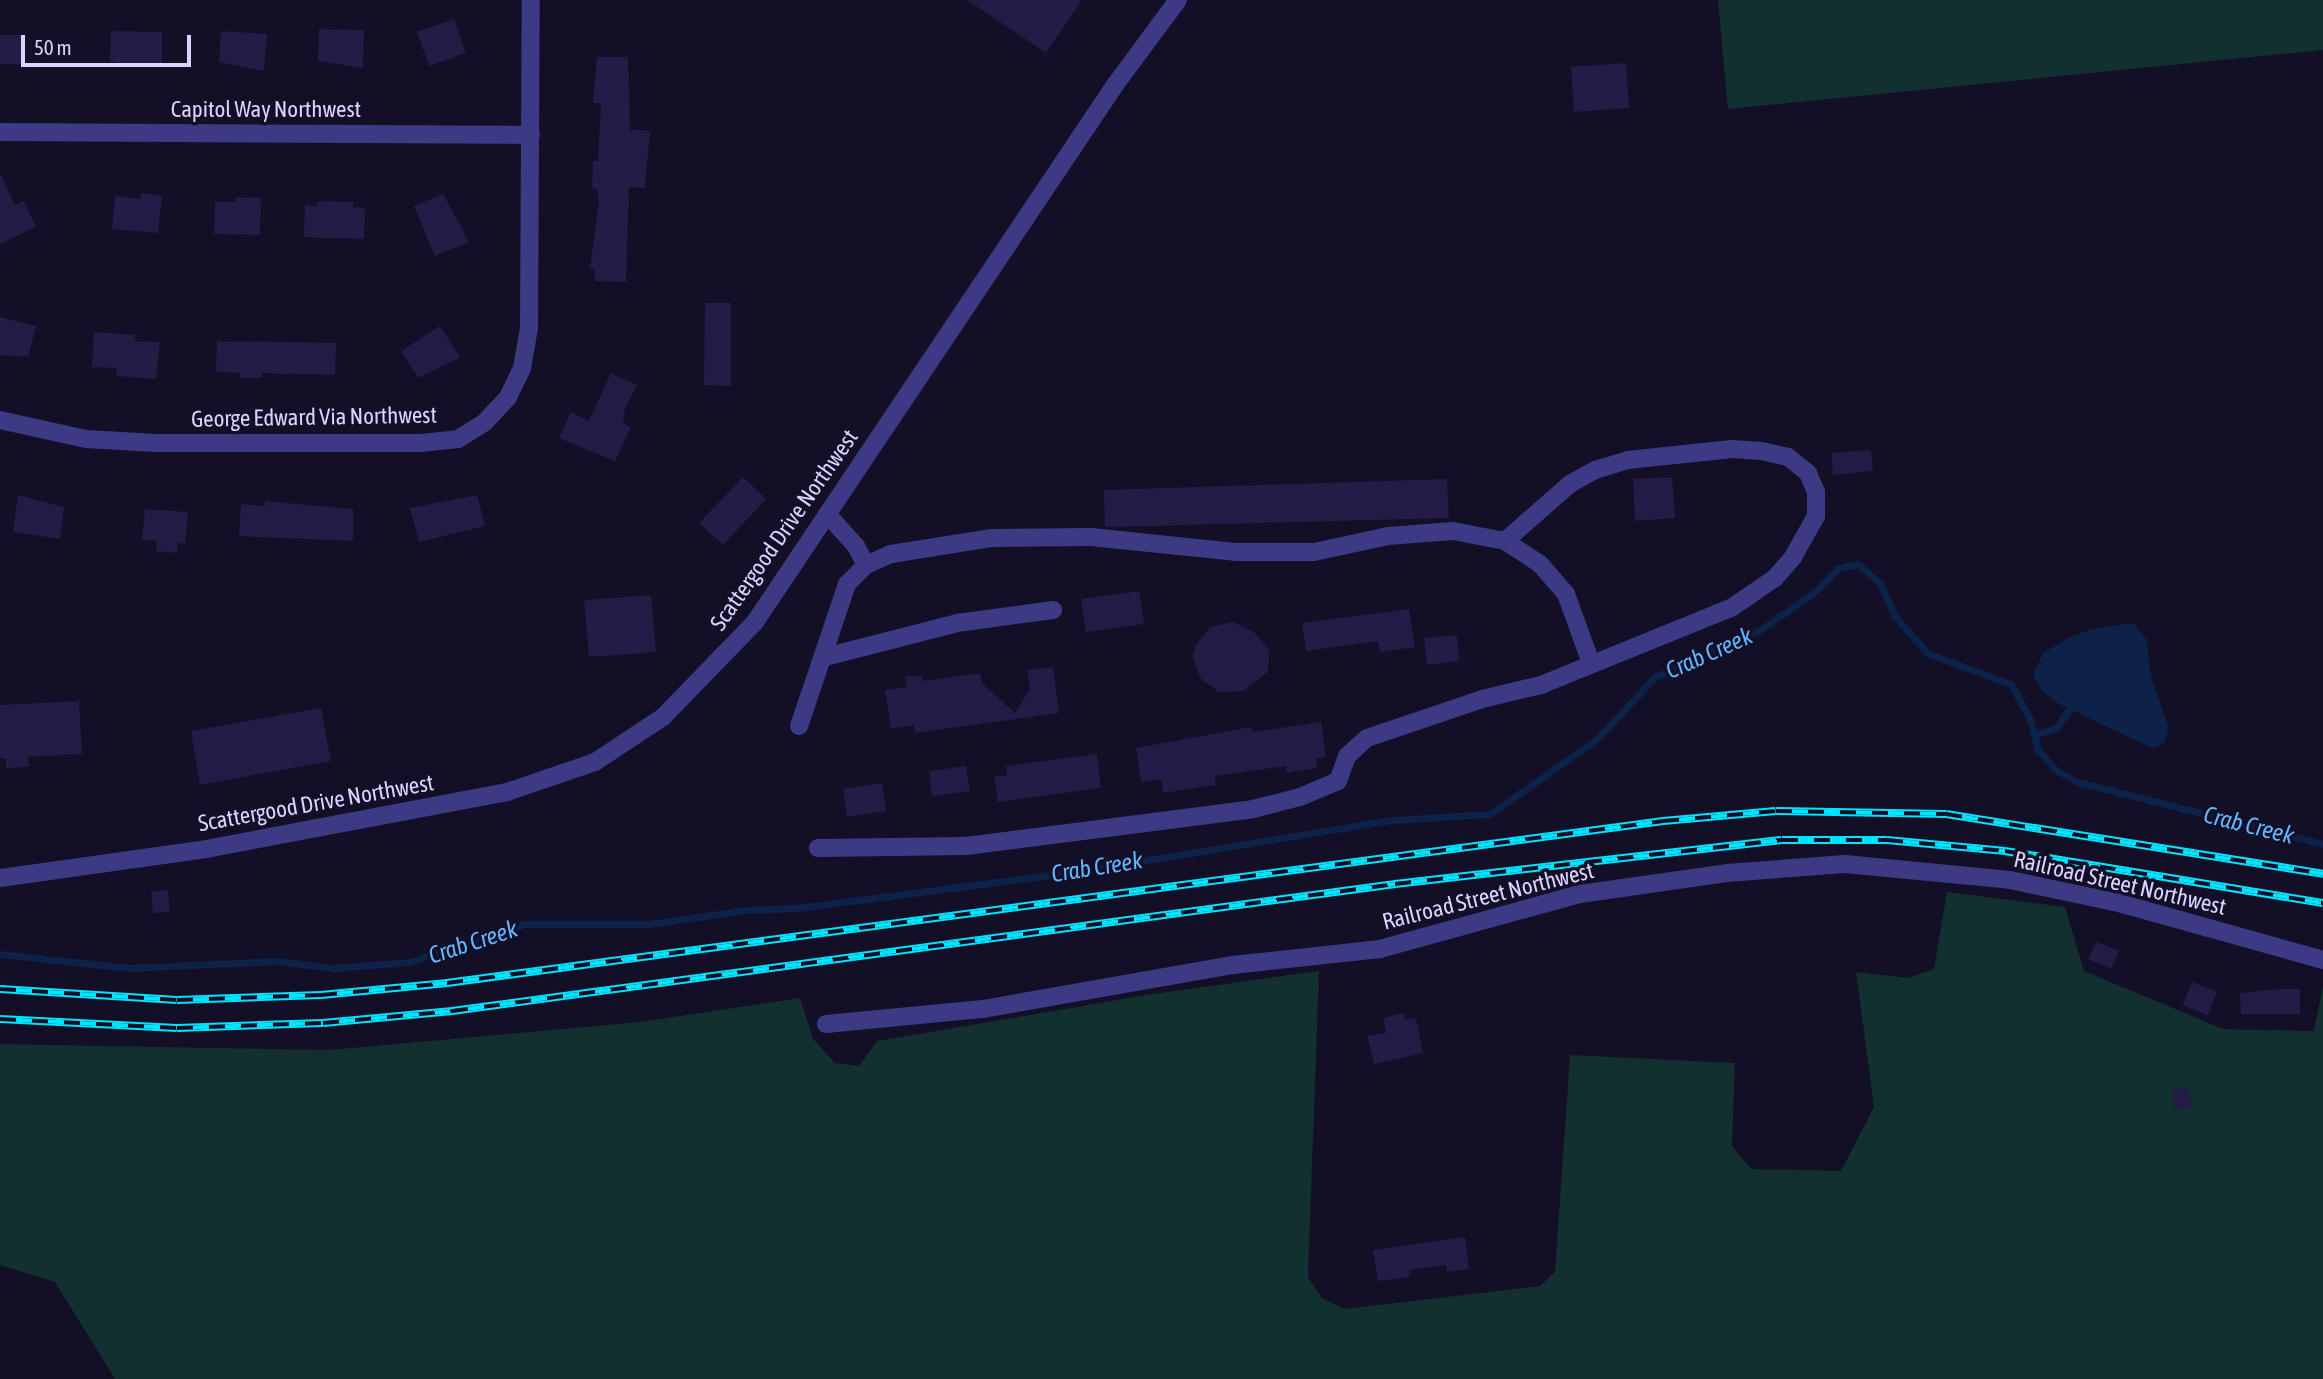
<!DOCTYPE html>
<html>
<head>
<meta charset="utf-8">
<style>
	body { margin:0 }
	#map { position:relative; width:2323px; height:1379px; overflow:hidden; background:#130f26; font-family:"Asap Condensed",sans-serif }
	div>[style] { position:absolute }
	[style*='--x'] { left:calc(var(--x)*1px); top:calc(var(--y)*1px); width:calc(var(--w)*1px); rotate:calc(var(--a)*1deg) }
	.green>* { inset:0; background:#12302f }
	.water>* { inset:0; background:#0c2248 }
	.stream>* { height:7px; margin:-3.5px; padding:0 3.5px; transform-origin:3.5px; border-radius:3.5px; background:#0c2248 }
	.building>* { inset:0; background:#241b47 }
	.minor>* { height:18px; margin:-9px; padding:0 9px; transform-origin:9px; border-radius:9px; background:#3d3a85 }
	.rail>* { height:8px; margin-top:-4px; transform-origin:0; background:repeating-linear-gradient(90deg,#130f26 0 16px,#00e5ff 0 32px); box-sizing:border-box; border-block:2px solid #00e5ff }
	span { translate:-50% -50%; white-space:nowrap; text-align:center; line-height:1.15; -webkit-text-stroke:7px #130f26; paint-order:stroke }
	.street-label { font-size:23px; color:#d9d4ff }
	.water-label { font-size:24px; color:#62b6ff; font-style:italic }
	.scale { position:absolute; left:21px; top:35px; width:170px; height:32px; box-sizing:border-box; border:4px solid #d9d4ff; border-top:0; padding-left:9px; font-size:21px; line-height:24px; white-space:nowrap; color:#d9d4ff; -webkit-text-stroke:5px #130f26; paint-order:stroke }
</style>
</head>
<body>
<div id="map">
	<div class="green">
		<div style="clip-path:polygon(1718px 0,2323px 0,2323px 50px,1728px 109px)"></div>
		<div style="clip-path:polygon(1947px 892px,2065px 907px,2084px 971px,2223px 1029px,2314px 1031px,2323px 986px,2323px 1379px,115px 1379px,55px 1282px,0 1265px,0 1044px,329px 1050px,640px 1022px,800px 998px,813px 1039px,835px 1063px,859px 1066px,877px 1041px,1153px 994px,1319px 971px,1308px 1277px,1322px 1298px,1344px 1309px,1540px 1286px,1555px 1272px,1570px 1055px,1735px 1063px,1732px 1146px,1751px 1169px,1841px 1171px,1874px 1107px,1856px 972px,1908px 978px,1934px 969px)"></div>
	</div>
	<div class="water">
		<div style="clip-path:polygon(2133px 623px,2147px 640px,2151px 677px,2169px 728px,2164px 744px,2152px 748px,2059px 704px,2043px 692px,2033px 675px,2043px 653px,2068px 638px,2092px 629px)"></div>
	</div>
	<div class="stream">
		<div style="--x:2034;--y:735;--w:23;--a:-18"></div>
		<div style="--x:2056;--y:728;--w:24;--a:-55"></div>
		<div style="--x:0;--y:954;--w:130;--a:6.2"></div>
		<div style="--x:129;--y:968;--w:147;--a:-2.7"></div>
		<div style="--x:276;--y:961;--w:58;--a:6.9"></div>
		<div style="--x:334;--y:968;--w:76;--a:-4.5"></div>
		<div style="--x:410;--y:962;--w:120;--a:-18.4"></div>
		<div style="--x:524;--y:924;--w:126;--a:0"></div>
		<div style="--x:650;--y:924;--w:97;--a:-8.3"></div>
		<div style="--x:746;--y:910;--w:51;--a:-2.2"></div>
		<div style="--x:797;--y:908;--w:273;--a:-7.4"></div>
		<div style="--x:1068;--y:873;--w:328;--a:-9.3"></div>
		<div style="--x:1392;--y:820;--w:98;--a:-3.5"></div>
		<div style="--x:1490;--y:814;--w:131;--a:-35"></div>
		<div style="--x:1597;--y:739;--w:85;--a:-46.9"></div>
		<div style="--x:1655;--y:677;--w:115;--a:-24.1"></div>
		<div style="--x:1760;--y:630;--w:67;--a:-34.6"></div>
		<div style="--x:1815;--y:592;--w:33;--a:-46"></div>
		<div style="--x:1838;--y:568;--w:20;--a:-11"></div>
		<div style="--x:1858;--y:564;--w:29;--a:41"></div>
		<div style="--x:1880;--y:583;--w:35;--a:66"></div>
		<div style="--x:1894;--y:615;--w:50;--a:49"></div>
		<div style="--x:1927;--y:653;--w:90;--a:20.3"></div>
		<div style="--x:2011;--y:684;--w:40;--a:62"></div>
		<div style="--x:2030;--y:719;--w:32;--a:76"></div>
		<div style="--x:2038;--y:750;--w:28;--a:48"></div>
		<div style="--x:2057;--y:771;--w:24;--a:28"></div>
		<div style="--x:2078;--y:782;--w:253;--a:14.2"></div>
	</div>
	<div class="building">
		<div style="clip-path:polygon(967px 0,1082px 0,1046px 53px)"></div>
		<div style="clip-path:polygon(454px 19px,466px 53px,429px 66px,417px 32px)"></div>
		<div style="clip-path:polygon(319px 29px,364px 30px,363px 68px,318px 61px)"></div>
		<div style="clip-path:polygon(111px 31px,162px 32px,162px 64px,122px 67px,122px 63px,110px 62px)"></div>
		<div style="clip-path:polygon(221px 31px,267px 34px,264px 71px,219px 62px)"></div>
		<div style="clip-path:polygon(0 35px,22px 35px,22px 64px,0 64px)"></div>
		<div style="clip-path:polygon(597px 57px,628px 57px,630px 130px,650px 131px,645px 188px,629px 187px,626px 282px,595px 281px,595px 269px,590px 269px,599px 201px,597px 189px,592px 188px,593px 161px,598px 161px,601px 103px,593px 103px)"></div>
		<div style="clip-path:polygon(1626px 63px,1629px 108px,1574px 112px,1571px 67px)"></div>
		<div style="clip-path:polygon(0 173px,15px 205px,24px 201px,36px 227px,0 244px)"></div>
		<div style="clip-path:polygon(141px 193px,162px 196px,158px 233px,112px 229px,115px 196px,140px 199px)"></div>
		<div style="clip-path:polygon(443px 194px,469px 242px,435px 256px,414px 206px)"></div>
		<div style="clip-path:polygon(236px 197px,261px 198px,260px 235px,214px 234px,215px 202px,236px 202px)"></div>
		<div style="clip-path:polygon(317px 201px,353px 202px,353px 207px,365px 208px,364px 239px,304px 237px,305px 205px,317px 206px)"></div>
		<div style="clip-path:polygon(705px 303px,731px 303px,731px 386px,704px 385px)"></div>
		<div style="clip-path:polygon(0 317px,36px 326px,28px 357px,0 355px)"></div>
		<div style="clip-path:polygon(440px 326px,460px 357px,418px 378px,401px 351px)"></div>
		<div style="clip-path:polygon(94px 332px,135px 335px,135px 341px,160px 342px,156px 379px,116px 376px,117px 368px,92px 367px)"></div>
		<div style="clip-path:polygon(217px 341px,336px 343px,335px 375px,262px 373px,262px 378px,240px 378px,240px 373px,216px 372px)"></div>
		<div style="clip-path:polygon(611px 373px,637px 385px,625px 408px,623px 423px,631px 427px,615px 461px,559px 438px,571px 412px,589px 421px)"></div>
		<div style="clip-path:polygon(1871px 450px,1873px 471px,1833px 475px,1831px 453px)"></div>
		<div style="clip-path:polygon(743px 477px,766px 499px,723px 545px,699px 523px)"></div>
		<div style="clip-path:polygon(1672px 477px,1675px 518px,1635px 521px,1633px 479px)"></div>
		<div style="clip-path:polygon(1447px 479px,1449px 518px,1105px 527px,1104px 490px)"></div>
		<div style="clip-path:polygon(18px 495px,64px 507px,60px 539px,13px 532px)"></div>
		<div style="clip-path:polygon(477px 495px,485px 526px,419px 542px,410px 508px)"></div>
		<div style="clip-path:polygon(265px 501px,353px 509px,353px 541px,239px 536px,241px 504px,265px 506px)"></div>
		<div style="clip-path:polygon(145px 509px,188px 512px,185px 544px,178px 543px,177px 553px,156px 551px,157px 541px,142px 540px)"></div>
		<div style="clip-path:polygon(1139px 591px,1144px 624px,1086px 632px,1081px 599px)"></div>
		<div style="clip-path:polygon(651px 595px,656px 652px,589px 657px,584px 600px)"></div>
		<div style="clip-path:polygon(1409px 609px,1415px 647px,1380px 652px,1378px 641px,1306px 651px,1302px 623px)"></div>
		<div style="clip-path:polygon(1233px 622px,1254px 632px,1269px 650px,1268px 672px,1243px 691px,1219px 692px,1200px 678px,1193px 656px,1196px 645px,1210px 627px)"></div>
		<div style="clip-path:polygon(1457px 635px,1459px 661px,1427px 665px,1424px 638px)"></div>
		<div style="clip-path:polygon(1053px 667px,1059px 713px,915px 733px,914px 725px,891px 729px,885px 690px,907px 687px,905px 677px,922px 675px,923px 681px,980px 673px,982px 683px,1015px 713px,1030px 689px,1027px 670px)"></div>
		<div style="clip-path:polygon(79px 701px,82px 754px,28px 757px,29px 767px,6px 768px,6px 758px,0 758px,0 705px)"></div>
		<div style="clip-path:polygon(321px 708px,331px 761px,200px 785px,191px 731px)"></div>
		<div style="clip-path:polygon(1321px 722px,1326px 757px,1316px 759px,1317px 768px,1287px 773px,1286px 766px,1215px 776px,1216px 785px,1163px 793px,1161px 779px,1141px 782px,1136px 748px,1251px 727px,1252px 732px)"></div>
		<div style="clip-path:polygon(1097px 754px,1101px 788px,998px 802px,994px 777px,1007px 775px,1006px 766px)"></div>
		<div style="clip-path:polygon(966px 766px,970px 791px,932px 796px,929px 771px)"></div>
		<div style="clip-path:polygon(882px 783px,886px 811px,847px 817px,843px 789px)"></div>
		<div style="clip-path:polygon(168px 890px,170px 912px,153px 913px,151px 892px)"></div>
		<div style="clip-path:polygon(2096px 942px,2119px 951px,2111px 969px,2088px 959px)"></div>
		<div style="clip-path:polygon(2192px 982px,2217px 992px,2208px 1015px,2183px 1005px)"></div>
		<div style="clip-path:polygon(2279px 989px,2300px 989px,2300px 1014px,2241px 1014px,2240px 993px)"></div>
		<div style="clip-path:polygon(1404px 1013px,1405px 1020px,1416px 1018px,1423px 1053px,1374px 1064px,1367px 1036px,1386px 1033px,1383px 1018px)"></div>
		<div style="clip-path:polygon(2189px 1088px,2191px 1108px,2174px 1110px,2172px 1090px)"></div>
		<div style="clip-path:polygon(1465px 1237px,1469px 1269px,1447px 1272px,1446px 1265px,1409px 1270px,1410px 1277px,1378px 1281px,1373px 1250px)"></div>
	</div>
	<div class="minor">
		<div style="--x:0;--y:132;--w:531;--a:0.32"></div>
		<div style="--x:0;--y:420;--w:88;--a:12.5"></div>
		<div style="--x:86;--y:439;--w:70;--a:3.3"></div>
		<div style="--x:156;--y:443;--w:265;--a:0"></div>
		<div style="--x:421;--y:443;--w:37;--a:-6"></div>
		<div style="--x:458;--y:439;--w:32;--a:-32"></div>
		<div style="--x:485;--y:422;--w:34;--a:-47"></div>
		<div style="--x:508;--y:397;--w:32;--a:-64"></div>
		<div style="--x:522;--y:368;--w:40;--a:-80"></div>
		<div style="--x:529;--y:329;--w:329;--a:-89.7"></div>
		<div style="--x:866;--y:565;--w:27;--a:-24"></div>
		<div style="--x:891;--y:554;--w:101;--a:-9.1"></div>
		<div style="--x:991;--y:538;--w:100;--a:-0.6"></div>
		<div style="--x:1091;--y:537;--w:147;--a:5.9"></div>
		<div style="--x:1237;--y:552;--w:77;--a:0"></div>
		<div style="--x:1314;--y:552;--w:76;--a:-12.2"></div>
		<div style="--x:1388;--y:536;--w:65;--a:-4.4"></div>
		<div style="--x:1453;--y:531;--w:53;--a:10.9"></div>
		<div style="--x:1505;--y:541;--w:42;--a:33.3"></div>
		<div style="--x:1540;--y:564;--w:40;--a:49"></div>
		<div style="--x:1566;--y:594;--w:73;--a:70.1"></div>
		<div style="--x:825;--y:657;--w:136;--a:-14.4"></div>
		<div style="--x:957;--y:623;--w:97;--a:-7.7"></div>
		<div style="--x:799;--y:726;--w:150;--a:-71.3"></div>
		<div style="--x:847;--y:584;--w:27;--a:-45"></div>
		<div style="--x:866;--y:565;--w:21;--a:-118"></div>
		<div style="--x:856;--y:546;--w:43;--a:-132.2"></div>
		<div style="--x:818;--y:848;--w:148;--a:-0.8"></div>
		<div style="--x:966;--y:846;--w:289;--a:-7.3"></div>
		<div style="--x:1253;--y:809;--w:49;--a:-14.3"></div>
		<div style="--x:1300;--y:797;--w:41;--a:-22.8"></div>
		<div style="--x:1338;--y:781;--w:27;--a:-70"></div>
		<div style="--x:1347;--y:756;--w:27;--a:-42"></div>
		<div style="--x:1367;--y:738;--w:121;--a:-18.7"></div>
		<div style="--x:1482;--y:699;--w:61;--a:-13.3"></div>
		<div style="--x:1541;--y:685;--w:205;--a:-22.1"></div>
		<div style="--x:1731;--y:608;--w:53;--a:-34.3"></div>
		<div style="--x:1775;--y:578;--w:28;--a:-49"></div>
		<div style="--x:1793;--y:557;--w:47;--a:-60.7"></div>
		<div style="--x:1816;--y:516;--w:24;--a:-90"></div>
		<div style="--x:1816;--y:492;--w:21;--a:-113"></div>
		<div style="--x:1808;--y:473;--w:26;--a:-141"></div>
		<div style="--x:1788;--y:457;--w:27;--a:-167"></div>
		<div style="--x:1762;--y:451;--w:30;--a:-176"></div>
		<div style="--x:1732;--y:449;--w:105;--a:174"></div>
		<div style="--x:1628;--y:460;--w:34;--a:163"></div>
		<div style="--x:1595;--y:470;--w:29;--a:151"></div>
		<div style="--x:1570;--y:484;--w:86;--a:138.8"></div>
		<div style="--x:0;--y:878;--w:208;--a:-8"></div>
		<div style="--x:206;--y:849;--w:306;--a:-10.7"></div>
		<div style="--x:507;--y:792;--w:93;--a:-18.8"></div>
		<div style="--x:595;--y:762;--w:82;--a:-33.5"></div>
		<div style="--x:663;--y:717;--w:132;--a:-45.9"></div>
		<div style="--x:755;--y:622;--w:647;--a:-56.16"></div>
		<div style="--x:1115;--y:85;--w:106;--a:-53.5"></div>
		<div style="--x:826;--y:1024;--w:158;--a:-5.5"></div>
		<div style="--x:983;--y:1009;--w:254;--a:-10"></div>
		<div style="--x:1233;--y:965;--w:148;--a:-6.2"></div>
		<div style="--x:1380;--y:949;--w:207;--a:-15.4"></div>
		<div style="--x:1580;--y:894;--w:148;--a:-8.1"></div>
		<div style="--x:1727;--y:873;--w:118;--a:-4.4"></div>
		<div style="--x:1845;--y:864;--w:166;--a:5.5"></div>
		<div style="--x:2010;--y:880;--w:111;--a:11.9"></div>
		<div style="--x:2119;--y:903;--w:212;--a:15.6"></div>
	</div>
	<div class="rail">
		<div style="--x:0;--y:989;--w:177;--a:3.6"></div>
		<div style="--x:177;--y:1000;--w:144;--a:-2"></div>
		<div style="--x:321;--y:995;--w:127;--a:-5.4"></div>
		<div style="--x:447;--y:983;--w:1227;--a:-7.59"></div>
		<div style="--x:1663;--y:821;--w:113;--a:-5.1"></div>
		<div style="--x:1776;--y:811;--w:170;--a:1"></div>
		<div style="--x:1946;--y:814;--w:382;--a:9"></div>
		<div style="--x:0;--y:1019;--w:177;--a:2.9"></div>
		<div style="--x:177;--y:1028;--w:146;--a:-2"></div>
		<div style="--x:323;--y:1023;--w:130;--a:-5.3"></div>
		<div style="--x:452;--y:1011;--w:952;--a:-7.67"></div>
		<div style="--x:1395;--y:884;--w:389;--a:-6.5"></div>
		<div style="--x:1782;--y:840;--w:105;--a:0"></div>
		<div style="--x:1887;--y:840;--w:119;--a:5.3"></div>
		<div style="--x:2005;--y:851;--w:322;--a:9.3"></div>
	</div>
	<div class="street-label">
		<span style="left:266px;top:109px">Capitol Way Northwest</span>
		<span style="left:314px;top:417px;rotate:-1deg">George Edward Via Northwest</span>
		<span style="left:784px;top:530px;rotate:-55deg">Scattergood Drive Northwest</span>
		<span style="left:316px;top:803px;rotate:-10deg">Scattergood Drive Northwest</span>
		<span style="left:2120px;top:883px;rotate:13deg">Railroad Street Northwest</span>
		<span style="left:1488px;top:896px;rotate:-14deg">Railroad Street Northwest</span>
	</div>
	<div class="water-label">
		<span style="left:1709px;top:653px;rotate:-24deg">Crab Creek</span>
		<span style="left:2249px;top:825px;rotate:14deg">Crab Creek</span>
		<span style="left:1097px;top:867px;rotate:-9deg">Crab Creek</span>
		<span style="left:473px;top:942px;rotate:-18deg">Crab Creek</span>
	</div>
	<div class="scale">50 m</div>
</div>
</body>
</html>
